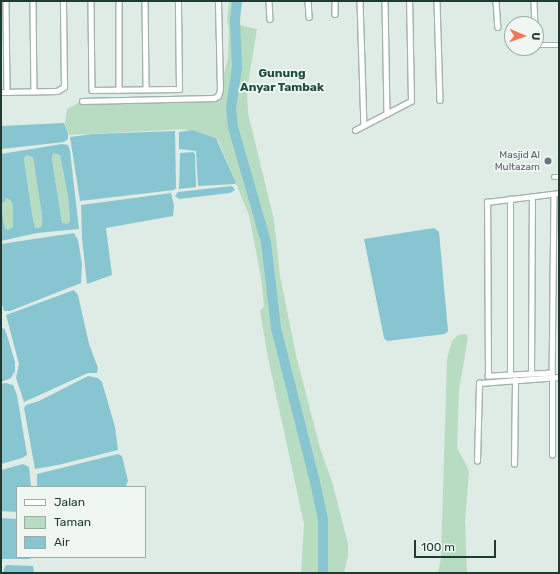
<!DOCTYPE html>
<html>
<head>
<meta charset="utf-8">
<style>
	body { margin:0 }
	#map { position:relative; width:560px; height:574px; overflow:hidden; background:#dfebe5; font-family:Rubik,sans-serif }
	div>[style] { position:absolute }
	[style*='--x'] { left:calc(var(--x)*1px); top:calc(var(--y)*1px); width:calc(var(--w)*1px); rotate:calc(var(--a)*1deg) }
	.green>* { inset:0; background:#b8dcc1 }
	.water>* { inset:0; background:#87c6d0 }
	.river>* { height:10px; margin:-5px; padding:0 5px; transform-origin:5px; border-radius:5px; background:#87c6d0 }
	.roads { filter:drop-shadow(1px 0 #a2b3ac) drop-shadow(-1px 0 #a2b3ac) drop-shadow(0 1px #a2b3ac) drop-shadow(0 -1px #a2b3ac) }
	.street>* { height:4.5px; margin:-2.25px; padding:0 2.25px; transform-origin:2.25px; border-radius:2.25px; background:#fff }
	.dots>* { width:11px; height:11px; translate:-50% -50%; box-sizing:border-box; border:2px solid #f0f7f3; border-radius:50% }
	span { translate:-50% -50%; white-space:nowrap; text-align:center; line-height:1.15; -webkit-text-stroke:3.5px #f0f7f3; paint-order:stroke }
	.worship-label { font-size:10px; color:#5b616d }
	.right { translate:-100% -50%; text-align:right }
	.quarter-label { font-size:12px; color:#1d4c40; font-weight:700 }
	.frame { position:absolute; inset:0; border:2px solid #203b33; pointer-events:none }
	.legend { position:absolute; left:16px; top:486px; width:130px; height:72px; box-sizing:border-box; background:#f0f7f3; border:1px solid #9daca6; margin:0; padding:5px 7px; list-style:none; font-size:12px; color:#203b33 }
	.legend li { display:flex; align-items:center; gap:8px; height:20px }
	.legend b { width:20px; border:1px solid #9daca6 }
	.north { position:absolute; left:504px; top:16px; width:40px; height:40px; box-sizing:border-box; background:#f0f7f3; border:1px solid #9daca6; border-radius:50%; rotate:92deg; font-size:11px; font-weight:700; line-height:16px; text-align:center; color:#203b33 }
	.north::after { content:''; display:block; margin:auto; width:14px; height:18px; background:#f27956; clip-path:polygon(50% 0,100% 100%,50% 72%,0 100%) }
	.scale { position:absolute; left:414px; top:540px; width:82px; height:18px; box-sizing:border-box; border:2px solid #203b33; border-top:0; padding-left:5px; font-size:12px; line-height:14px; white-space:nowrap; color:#203b33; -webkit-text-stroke:3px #f0f7f3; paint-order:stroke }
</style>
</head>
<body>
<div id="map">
	<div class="green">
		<div style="clip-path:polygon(229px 1px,241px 1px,239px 25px,257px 29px,247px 90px,248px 113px,274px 220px,280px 276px,296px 355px,320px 448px,332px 481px,348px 544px,348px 556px,344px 573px,301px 573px,304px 524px,267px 353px,260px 311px,264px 306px,261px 277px,249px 215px,218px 140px,214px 137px,192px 130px,185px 130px,185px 129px,69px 135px,65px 123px,67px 109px,82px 101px,214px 98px,220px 90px,228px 58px,229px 30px,227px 19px)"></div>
		<div style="clip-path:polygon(53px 153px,60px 154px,68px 196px,70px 221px,67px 224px,62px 224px,52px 159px)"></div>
		<div style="clip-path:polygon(26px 155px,33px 157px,42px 215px,42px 226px,38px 228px,35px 228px,32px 214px,24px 159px)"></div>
		<div style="clip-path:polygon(7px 198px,12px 202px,13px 211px,13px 227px,8px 230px,5px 228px,3px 219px,2px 203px)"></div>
		<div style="clip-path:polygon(465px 334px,468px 337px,459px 390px,457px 448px,466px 464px,469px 472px,465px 521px,467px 573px,438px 573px,441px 557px,447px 359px,452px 341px,458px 335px)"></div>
	</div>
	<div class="water">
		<div style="clip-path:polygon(64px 123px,68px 133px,68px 139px,64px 142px,1px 149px,1px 126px)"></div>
		<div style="clip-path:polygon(192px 130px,216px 138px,236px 183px,235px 184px,198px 186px,196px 151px,179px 149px,179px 132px)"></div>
		<div style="clip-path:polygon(175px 131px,176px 188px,174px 190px,80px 201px,70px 137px,93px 134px)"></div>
		<div style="clip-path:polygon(evenodd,62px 144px,68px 145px,70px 151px,79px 229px,37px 233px,1px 241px,1px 154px,62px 144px,53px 153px,60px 155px,68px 196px,70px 221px,67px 224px,62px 223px,52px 159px,53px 153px,62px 144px,26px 155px,33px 157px,42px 215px,42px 226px,38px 228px,35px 228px,32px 214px,24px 159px,26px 155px,62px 144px,7px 198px,12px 202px,13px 211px,13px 227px,8px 230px,5px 228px,3px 219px,2px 204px,7px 198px)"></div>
		<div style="clip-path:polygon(193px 152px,195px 154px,196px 187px,179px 189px,180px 153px)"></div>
		<div style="clip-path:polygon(232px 186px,235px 190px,230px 193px,179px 199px,175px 196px,178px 192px)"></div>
		<div style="clip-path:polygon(171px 193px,174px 205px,173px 216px,106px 228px,112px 275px,87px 284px,82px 238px,81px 205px)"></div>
		<div style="clip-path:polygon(434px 228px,439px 232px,448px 331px,445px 334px,387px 341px,384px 338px,364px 239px)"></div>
		<div style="clip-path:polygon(74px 233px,78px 240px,82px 264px,81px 283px,10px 311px,4px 311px,1px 301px,1px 244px)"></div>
		<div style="clip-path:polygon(74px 290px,78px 295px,89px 344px,98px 368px,97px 373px,88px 373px,24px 402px,16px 378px,19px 364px,6px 315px)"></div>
		<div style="clip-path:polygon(1px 328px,5px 329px,15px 362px,15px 371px,11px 378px,1px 382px)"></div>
		<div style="clip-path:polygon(88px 376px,98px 378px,102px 382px,115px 427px,118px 450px,58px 465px,35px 469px,24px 408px,26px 405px,39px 401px)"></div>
		<div style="clip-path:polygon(5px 383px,13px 385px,17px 395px,27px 455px,22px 458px,1px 464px,1px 384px)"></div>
		<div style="clip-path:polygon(118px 454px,122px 456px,128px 481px,125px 487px,37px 487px,37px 474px)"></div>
		<div style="clip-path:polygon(23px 464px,29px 467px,31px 487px,17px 487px,17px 512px,1px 511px,1px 470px)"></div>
		<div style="clip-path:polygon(1px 518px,17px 519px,17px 557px,33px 557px,29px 559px,1px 559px)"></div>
		<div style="clip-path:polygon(7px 565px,33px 566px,34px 573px,3px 573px,5px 566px)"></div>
	</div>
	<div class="river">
		<div style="--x:237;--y:1;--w:19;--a:96"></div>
		<div style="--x:235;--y:20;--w:47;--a:87.6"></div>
		<div style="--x:237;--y:67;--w:41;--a:98.3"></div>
		<div style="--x:231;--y:108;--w:19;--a:84"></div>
		<div style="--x:233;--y:127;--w:120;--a:74"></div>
		<div style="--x:266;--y:242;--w:87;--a:83.4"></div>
		<div style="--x:276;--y:328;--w:159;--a:75.8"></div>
		<div style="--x:315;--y:482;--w:40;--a:78"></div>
		<div style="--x:323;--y:521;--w:52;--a:90"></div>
	</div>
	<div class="roads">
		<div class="street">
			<div style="--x:6;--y:1;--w:91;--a:89.4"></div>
			<div style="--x:33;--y:1;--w:90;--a:89.4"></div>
			<div style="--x:91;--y:1;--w:89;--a:89.4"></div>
			<div style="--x:92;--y:90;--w:87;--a:-0.7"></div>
			<div style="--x:179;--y:89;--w:88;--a:-90.7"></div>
			<div style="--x:119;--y:1;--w:89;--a:90"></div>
			<div style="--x:145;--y:1;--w:88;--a:89.3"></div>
			<div style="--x:269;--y:1;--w:18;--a:87"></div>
			<div style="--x:308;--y:1;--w:16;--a:86"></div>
			<div style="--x:335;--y:1;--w:13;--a:90"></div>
			<div style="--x:360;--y:1;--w:124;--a:88.2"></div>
			<div style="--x:385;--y:1;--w:113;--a:89"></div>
			<div style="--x:437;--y:1;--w:99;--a:88.3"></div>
			<div style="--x:496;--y:1;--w:26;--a:86"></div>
			<div style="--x:534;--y:1;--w:23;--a:88"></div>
			<div style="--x:536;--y:38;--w:7;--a:82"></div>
			<div style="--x:537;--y:45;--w:22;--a:0"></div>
			<div style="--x:1;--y:92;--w:56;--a:-1"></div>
			<div style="--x:57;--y:91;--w:8;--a:-30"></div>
			<div style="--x:64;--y:87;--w:86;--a:-90.7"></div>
			<div style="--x:82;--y:101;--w:132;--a:-1.3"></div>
			<div style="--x:214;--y:98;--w:4;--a:-27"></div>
			<div style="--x:218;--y:96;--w:6;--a:-72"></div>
			<div style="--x:220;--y:90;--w:89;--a:-91.3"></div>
			<div style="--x:355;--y:130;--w:63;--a:-27.4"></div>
			<div style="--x:411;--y:101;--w:100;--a:-91.1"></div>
			<div style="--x:554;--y:177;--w:5;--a:0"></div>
			<div style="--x:554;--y:194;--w:179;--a:90.6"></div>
			<div style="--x:552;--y:373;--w:64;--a:177.3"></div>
			<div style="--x:488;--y:376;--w:174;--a:-90.3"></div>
			<div style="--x:487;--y:202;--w:73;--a:-7.1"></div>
			<div style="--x:531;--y:374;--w:177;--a:-89.7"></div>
			<div style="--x:510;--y:375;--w:176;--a:-90"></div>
			<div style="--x:552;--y:455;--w:77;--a:-90"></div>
			<div style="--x:477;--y:461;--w:78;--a:-88.5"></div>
			<div style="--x:479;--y:383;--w:80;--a:-4.3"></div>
			<div style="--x:514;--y:464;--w:84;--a:-89.3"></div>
		</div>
	</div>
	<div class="dots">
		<div style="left:548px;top:161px;background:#6b7280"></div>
	</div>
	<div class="worship-label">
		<span class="right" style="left:540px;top:161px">Masjid Al<br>Multazam</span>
	</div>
	<div class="quarter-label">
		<span style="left:282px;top:81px">Gunung<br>Anyar Tambak</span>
	</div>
	<div class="frame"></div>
	<ul class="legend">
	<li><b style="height:5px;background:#fff"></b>Jalan</li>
	<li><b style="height:11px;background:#b8dcc1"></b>Taman</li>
	<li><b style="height:11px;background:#87c6d0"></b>Air</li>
	</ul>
	<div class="north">U</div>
	<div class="scale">100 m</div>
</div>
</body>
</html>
